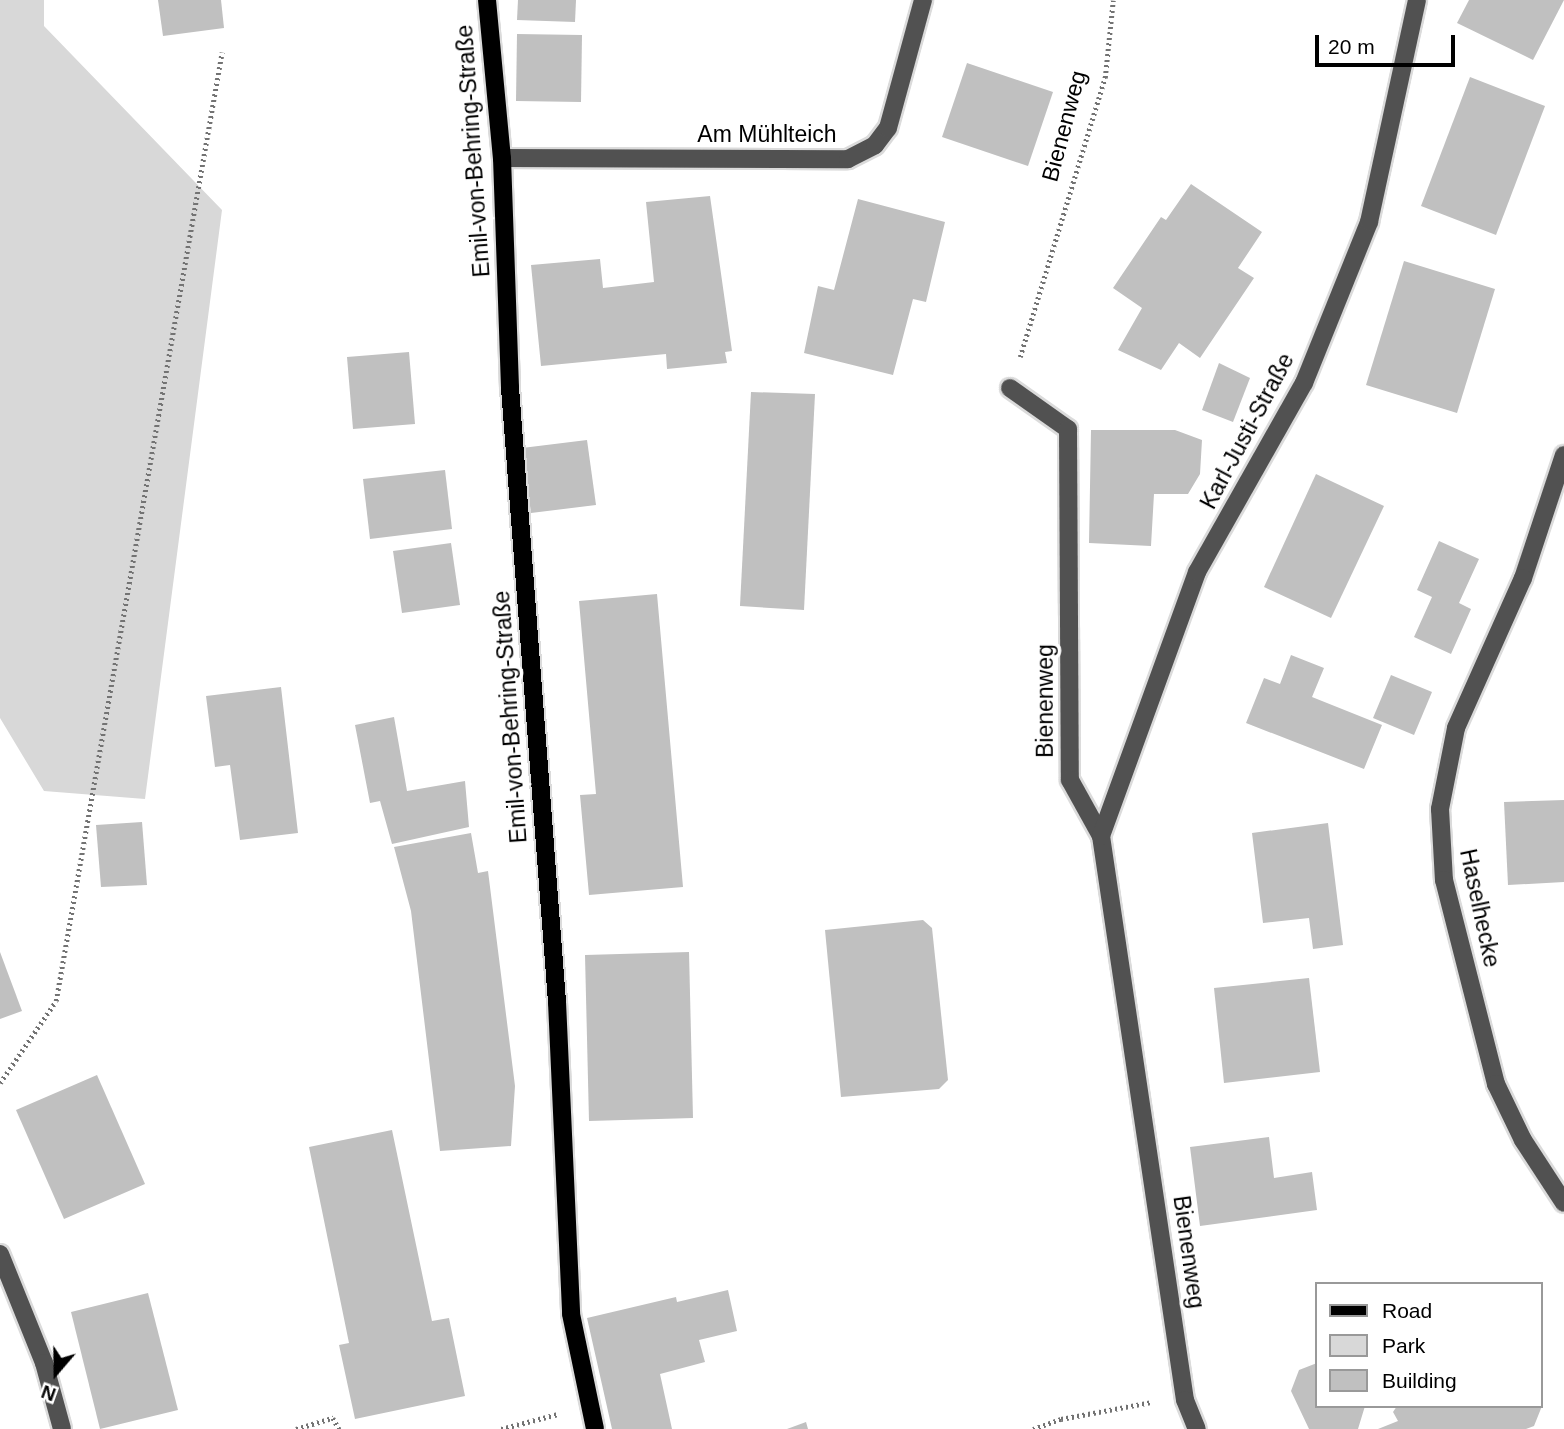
<!DOCTYPE html>
<html>
<head>
<meta charset="utf-8">
<style>
	body { margin:0 }
	#map { position:relative; width:1564px; height:1429px; overflow:hidden; background:#fff; font-family:Arial,sans-serif }
	div>[style] { position:absolute }
	[style*='--x'] { left:calc(var(--x)*1px); top:calc(var(--y)*1px); width:calc(var(--w)*1px); rotate:calc(var(--a)*1deg) }
	.green>* { inset:0; background:#d8d8d8 }
	.building>* { inset:0; background:#c0c0c0 }
	.path>* { height:4.5px; margin-top:-2.25px; transform-origin:0; background:repeating-linear-gradient(90deg,#737373 0 2px,transparent 0 5.5px) }
	.roads { filter:drop-shadow(2px 0 #dbdbdb) drop-shadow(-2px 0 #dbdbdb) drop-shadow(0 2px #dbdbdb) drop-shadow(0 -2px #dbdbdb) }
	.minor>* { height:18px; margin:-9px; padding:0 9px; transform-origin:9px; border-radius:9px; background:#515151 }
	.major>* { height:18px; margin:-9px; padding:0 9px; transform-origin:9px; border-radius:9px; background:#000 }
	span { translate:-50% -50%; white-space:nowrap; text-align:center; line-height:1.15; -webkit-text-stroke:7px #fff; paint-order:stroke }
	.street-label { font-size:23px; color:#000 }
	.legend { position:absolute; left:1315px; top:1282px; width:228px; height:126px; box-sizing:border-box; background:#fff; border:2px solid #999; margin:0; padding:9px 12px; list-style:none; font-size:21px; color:#000 }
	.legend li { display:flex; align-items:center; gap:14px; height:35px }
	.legend b { width:35px; border:2px solid #999 }
	.north { position:absolute; left:21px; top:1338px; width:70px; height:70px; -webkit-text-stroke:5px #fff; paint-order:stroke; rotate:200deg; font-size:19px; font-weight:700; line-height:28px; text-align:center; color:#000 }
	.north::after { content:''; display:block; margin:auto; width:24px; height:32px; background:#000; clip-path:polygon(50% 0,100% 100%,50% 72%,0 100%) }
	.scale { position:absolute; left:1315px; top:35px; width:140px; height:32px; box-sizing:border-box; border:4px solid #000; border-top:0; padding-left:9px; font-size:21px; line-height:24px; white-space:nowrap; color:#000; -webkit-text-stroke:5px #fff; paint-order:stroke }
</style>
</head>
<body>
<div id="map">
	<div class="green">
		<div style="clip-path:polygon(0 0,44px 0,44px 26px,222px 210px,145px 799px,44px 791px,0 718px)"></div>
	</div>
	<div class="building">
		<div style="clip-path:polygon(158px 0,221px 0,224px 28px,163px 36px)"></div>
		<div style="clip-path:polygon(518px 0,576px 0,575px 22px,517px 20px)"></div>
		<div style="clip-path:polygon(1469px 0,1564px 0,1533px 60px,1457px 23px)"></div>
		<div style="clip-path:polygon(517px 34px,582px 35px,581px 102px,516px 101px)"></div>
		<div style="clip-path:polygon(967px 63px,1053px 92px,1028px 166px,942px 137px)"></div>
		<div style="clip-path:polygon(1470px 77px,1545px 106px,1496px 235px,1421px 206px)"></div>
		<div style="clip-path:polygon(1191px 184px,1262px 232px,1238px 268px,1254px 278px,1200px 358px,1179px 343px,1161px 370px,1118px 350px,1142px 308px,1113px 288px,1161px 217px,1166px 220px)"></div>
		<div style="clip-path:polygon(710px 196px,732px 351px,725px 352px,727px 363px,667px 369px,666px 354px,541px 366px,531px 265px,600px 259px,603px 288px,654px 282px,646px 202px)"></div>
		<div style="clip-path:polygon(858px 199px,945px 222px,926px 302px,913px 299px,893px 375px,804px 353px,818px 286px,834px 290px)"></div>
		<div style="clip-path:polygon(1404px 261px,1495px 289px,1457px 413px,1366px 385px)"></div>
		<div style="clip-path:polygon(409px 352px,415px 424px,353px 429px,347px 357px)"></div>
		<div style="clip-path:polygon(1219px 363px,1250px 378px,1233px 422px,1202px 410px)"></div>
		<div style="clip-path:polygon(751px 392px,815px 394px,804px 610px,740px 606px)"></div>
		<div style="clip-path:polygon(1091px 430px,1175px 430px,1202px 440px,1200px 474px,1188px 494px,1154px 494px,1151px 546px,1089px 543px)"></div>
		<div style="clip-path:polygon(587px 440px,596px 505px,531px 513px,522px 448px)"></div>
		<div style="clip-path:polygon(445px 470px,452px 529px,370px 539px,363px 479px)"></div>
		<div style="clip-path:polygon(1316px 474px,1384px 506px,1331px 618px,1264px 587px)"></div>
		<div style="clip-path:polygon(1439px 541px,1479px 559px,1459px 603px,1471px 609px,1451px 654px,1414px 637px,1432px 597px,1417px 590px)"></div>
		<div style="clip-path:polygon(451px 543px,460px 605px,402px 613px,393px 551px)"></div>
		<div style="clip-path:polygon(657px 594px,683px 887px,589px 895px,580px 795px,596px 794px,579px 601px)"></div>
		<div style="clip-path:polygon(1291px 655px,1324px 668px,1312px 697px,1382px 725px,1364px 769px,1246px 723px,1264px 678px,1280px 684px)"></div>
		<div style="clip-path:polygon(1391px 675px,1432px 692px,1414px 735px,1373px 718px)"></div>
		<div style="clip-path:polygon(281px 687px,298px 833px,240px 840px,230px 765px,215px 767px,206px 696px)"></div>
		<div style="clip-path:polygon(394px 717px,407px 791px,465px 781px,469px 827px,392px 844px,380px 801px,370px 803px,355px 725px)"></div>
		<div style="clip-path:polygon(1564px 800px,1564px 882px,1508px 885px,1504px 802px)"></div>
		<div style="clip-path:polygon(142px 822px,147px 885px,101px 887px,96px 825px)"></div>
		<div style="clip-path:polygon(1328px 823px,1343px 945px,1313px 949px,1309px 918px,1263px 923px,1252px 833px)"></div>
		<div style="clip-path:polygon(471px 833px,478px 873px,488px 871px,515px 1086px,511px 1146px,440px 1151px,411px 911px,394px 847px)"></div>
		<div style="clip-path:polygon(923px 920px,932px 928px,948px 1080px,939px 1089px,841px 1097px,825px 930px)"></div>
		<div style="clip-path:polygon(0 952px,22px 1011px,0 1019px)"></div>
		<div style="clip-path:polygon(689px 952px,693px 1118px,589px 1121px,585px 955px)"></div>
		<div style="clip-path:polygon(1309px 978px,1320px 1072px,1224px 1083px,1214px 988px)"></div>
		<div style="clip-path:polygon(97px 1075px,145px 1184px,64px 1219px,16px 1110px)"></div>
		<div style="clip-path:polygon(392px 1130px,432px 1321px,449px 1318px,465px 1396px,355px 1419px,339px 1345px,349px 1343px,309px 1147px)"></div>
		<div style="clip-path:polygon(1269px 1137px,1274px 1178px,1312px 1172px,1317px 1210px,1200px 1226px,1190px 1147px)"></div>
		<div style="clip-path:polygon(728px 1290px,737px 1331px,699px 1340px,705px 1362px,660px 1374px,672px 1429px,612px 1429px,587px 1318px,676px 1297px,677px 1302px)"></div>
		<div style="clip-path:polygon(148px 1293px,178px 1410px,100px 1429px,71px 1312px)"></div>
		<div style="clip-path:polygon(1317px 1363px,1317px 1406px,1365px 1406px,1358px 1429px,1309px 1429px,1291px 1391px,1299px 1370px)"></div>
		<div style="clip-path:polygon(1397px 1406px,1542px 1406px,1534px 1426px,1526px 1429px,1378px 1429px,1398px 1421px,1393px 1412px)"></div>
		<div style="clip-path:polygon(806px 1422px,808px 1429px,787px 1429px)"></div>
	</div>
	<div class="path">
		<div style="--x:1020;--y:357;--w:292;--a:-73.1"></div>
		<div style="--x:1105;--y:78;--w:78;--a:-84.1"></div>
		<div style="--x:0;--y:1083;--w:99;--a:-55.7"></div>
		<div style="--x:56;--y:1001;--w:963;--a:-80.08"></div>
		<div style="--x:296;--y:1429;--w:39;--a:-17"></div>
		<div style="--x:333;--y:1418;--w:13;--a:61"></div>
		<div style="--x:501;--y:1429;--w:59;--a:-14.7"></div>
		<div style="--x:1033;--y:1429;--w:30;--a:-20"></div>
		<div style="--x:1061;--y:1419;--w:93;--a:-10.6"></div>
	</div>
	<div class="roads">
		<div class="minor">
			<div style="--x:502;--y:158;--w:346;--a:0.2"></div>
			<div style="--x:848;--y:159;--w:30;--a:-27"></div>
			<div style="--x:875;--y:145;--w:21;--a:-53"></div>
			<div style="--x:888;--y:128;--w:133;--a:-74.7"></div>
			<div style="--x:1010;--y:388;--w:71;--a:35.3"></div>
			<div style="--x:1068;--y:429;--w:351;--a:89.7"></div>
			<div style="--x:1070;--y:780;--w:64;--a:61"></div>
			<div style="--x:1101;--y:836;--w:570;--a:81.53"></div>
			<div style="--x:1185;--y:1400;--w:31;--a:68"></div>
			<div style="--x:1564;--y:455;--w:130;--a:108.4"></div>
			<div style="--x:1523;--y:578;--w:164;--a:114.1"></div>
			<div style="--x:1456;--y:728;--w:83;--a:101.2"></div>
			<div style="--x:1440;--y:809;--w:71;--a:86.8"></div>
			<div style="--x:1444;--y:880;--w:211;--a:75.7"></div>
			<div style="--x:1496;--y:1084;--w:62;--a:64.3"></div>
			<div style="--x:1523;--y:1140;--w:75;--a:56.9"></div>
			<div style="--x:1101;--y:836;--w:281;--a:-70"></div>
			<div style="--x:1197;--y:572;--w:217;--a:-60.5"></div>
			<div style="--x:1304;--y:383;--w:174;--a:-68"></div>
			<div style="--x:1369;--y:222;--w:227;--a:-77.8"></div>
			<div style="--x:0;--y:1254;--w:118;--a:68"></div>
			<div style="--x:44;--y:1363;--w:68;--a:74.7"></div>
		</div>
		<div class="major">
			<div style="--x:487;--y:0;--w:159;--a:84.6"></div>
			<div style="--x:502;--y:158;--w:230;--a:88"></div>
			<div style="--x:510;--y:388;--w:616;--a:85.62"></div>
			<div style="--x:557;--y:1002;--w:312;--a:87.4"></div>
			<div style="--x:571;--y:1314;--w:117;--a:78.2"></div>
		</div>
	</div>
	<div class="street-label">
		<span style="left:1064px;top:126px;rotate:-75deg">Bienenweg</span>
		<span style="left:767px;top:134px">Am Mühlteich</span>
		<span style="left:473px;top:151px;rotate:-94deg">Emil-von-Behring-Straße</span>
		<span style="left:1247px;top:431px;rotate:-62deg">Karl-Justi-Straße</span>
		<span style="left:1045px;top:701px;rotate:-90deg">Bienenweg</span>
		<span style="left:510px;top:717px;rotate:-94deg">Emil-von-Behring-Straße</span>
		<span style="left:1480px;top:908px;rotate:78deg">Haselhecke</span>
		<span style="left:1189px;top:1252px;rotate:82deg">Bienenweg</span>
	</div>
	<ul class="legend">
	<li><b style="height:9px;background:#000"></b>Road</li>
	<li><b style="height:19px;background:#d8d8d8"></b>Park</li>
	<li><b style="height:19px;background:#c0c0c0"></b>Building</li>
	</ul>
	<div class="north">N</div>
	<div class="scale">20 m</div>
</div>
</body>
</html>
